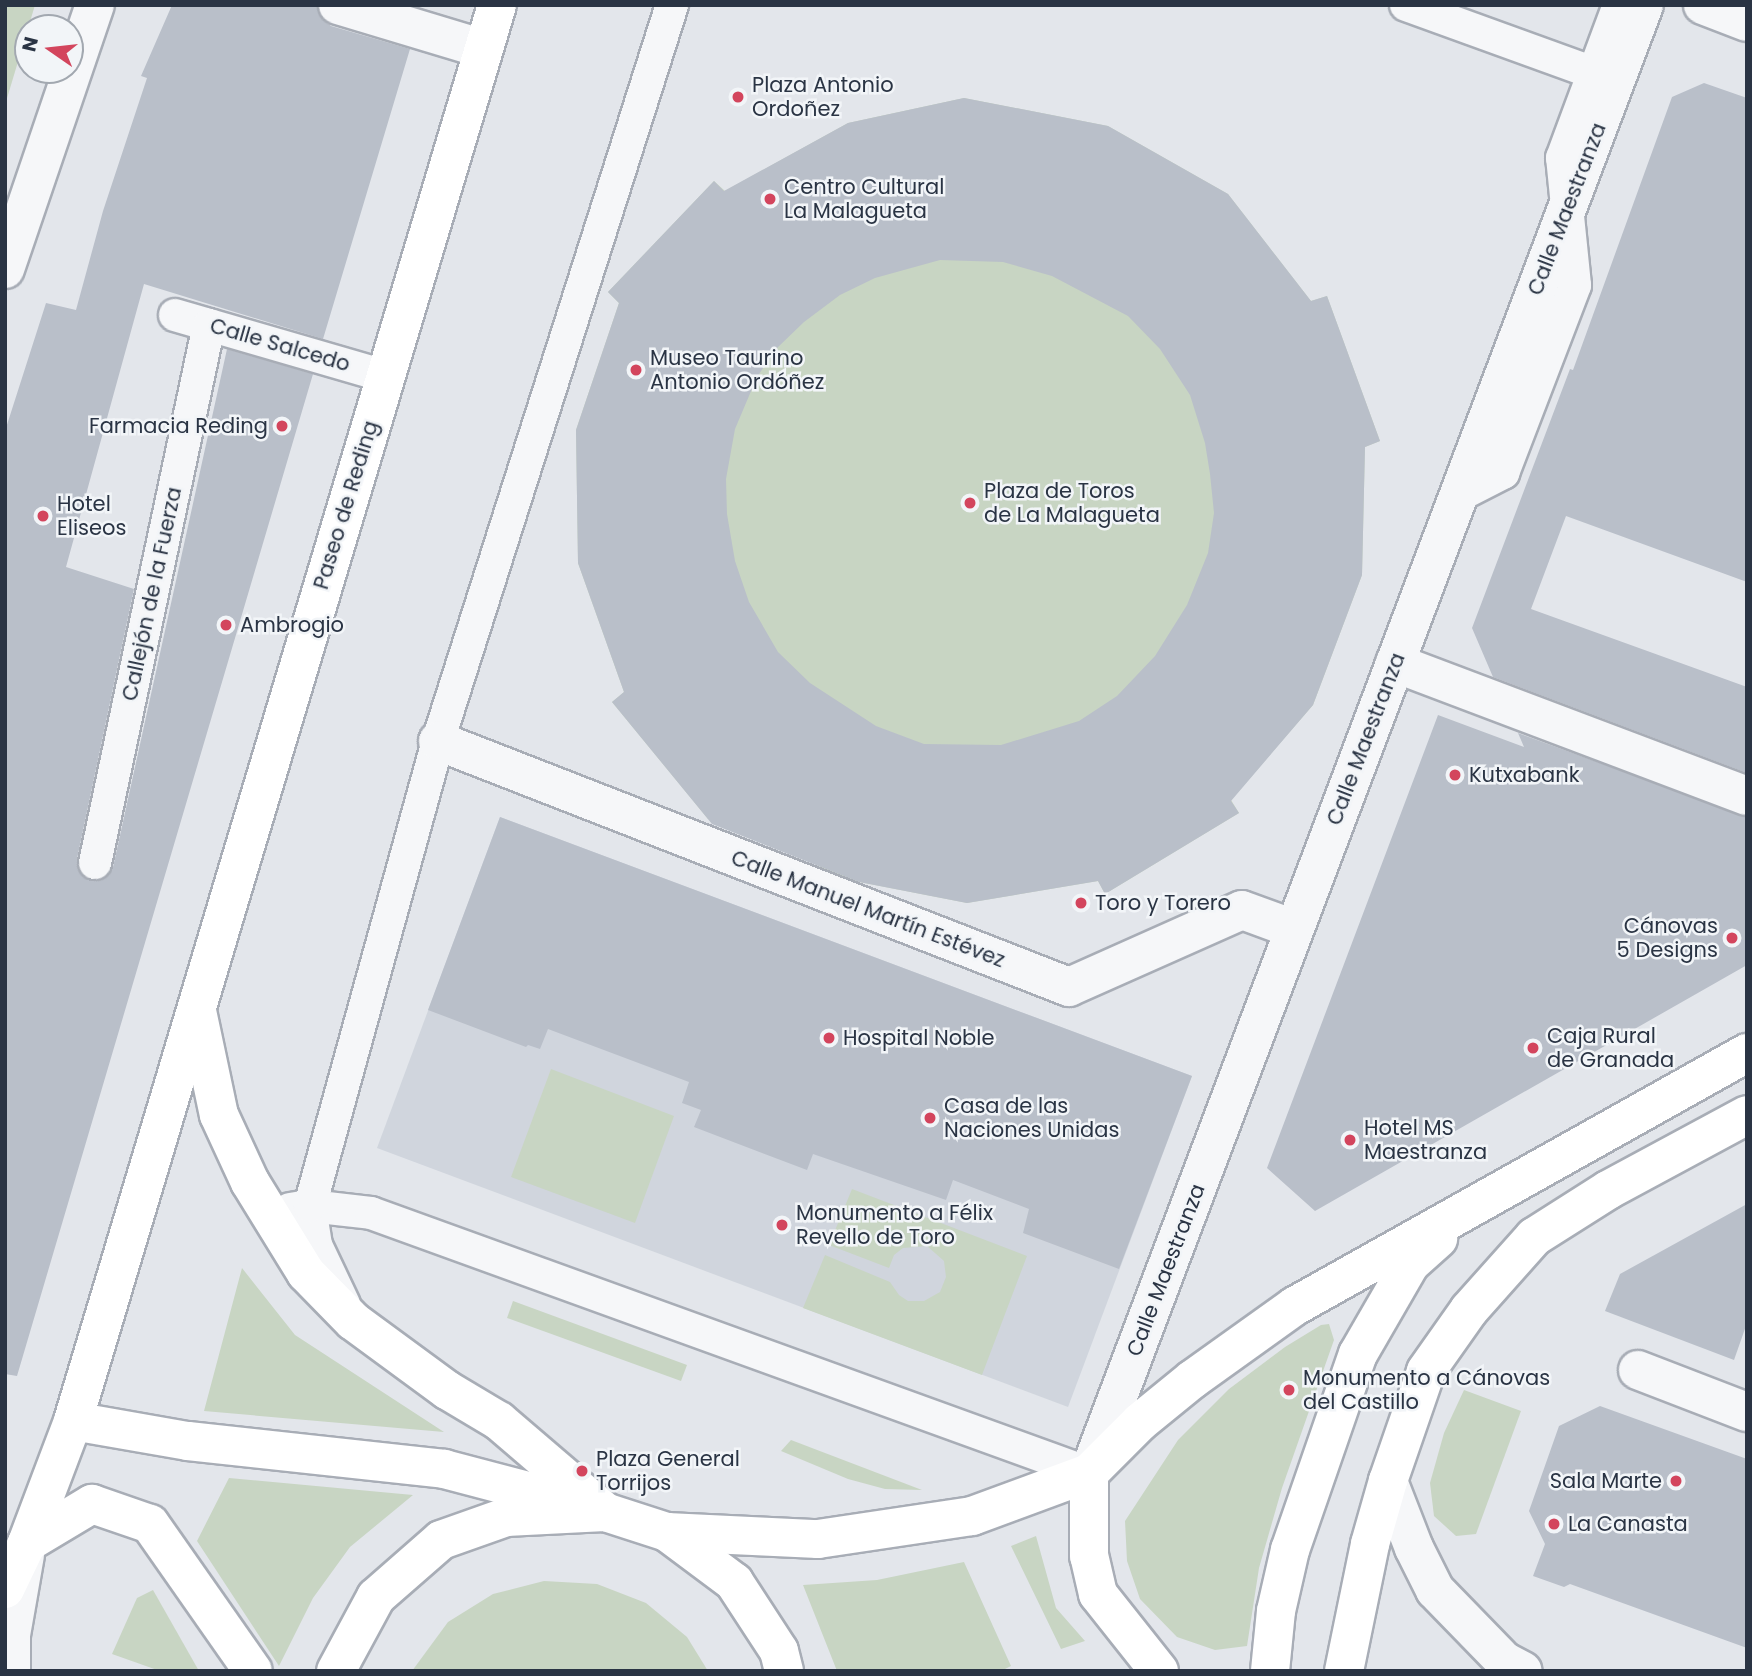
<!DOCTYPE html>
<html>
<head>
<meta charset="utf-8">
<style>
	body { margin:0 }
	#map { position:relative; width:1752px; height:1676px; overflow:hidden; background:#e3e6eb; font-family:Poppins,sans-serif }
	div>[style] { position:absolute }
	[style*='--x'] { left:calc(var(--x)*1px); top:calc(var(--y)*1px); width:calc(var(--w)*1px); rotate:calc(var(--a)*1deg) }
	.built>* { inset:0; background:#d0d5dd }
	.green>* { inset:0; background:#c8d5c3 }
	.building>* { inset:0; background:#b9bfc9 }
	.roads { filter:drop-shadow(2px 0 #a8adb6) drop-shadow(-2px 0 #a8adb6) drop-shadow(0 2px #a8adb6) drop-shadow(0 -2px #a8adb6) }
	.lane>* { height:32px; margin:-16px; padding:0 16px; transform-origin:16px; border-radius:16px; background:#f6f7f9 }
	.street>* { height:38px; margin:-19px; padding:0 19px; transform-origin:19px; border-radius:19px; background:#f6f7f9 }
	.secondary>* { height:38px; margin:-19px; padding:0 19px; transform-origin:19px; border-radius:19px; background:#fff }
	.primary>* { height:38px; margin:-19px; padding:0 19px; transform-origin:19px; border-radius:19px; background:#fff }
	.dots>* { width:19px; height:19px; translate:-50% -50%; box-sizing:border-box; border:4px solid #f2f5f8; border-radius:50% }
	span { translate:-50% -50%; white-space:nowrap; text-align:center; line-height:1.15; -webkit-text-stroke:5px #f2f5f8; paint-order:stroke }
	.poi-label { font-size:21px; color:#2a3444 }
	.left { translate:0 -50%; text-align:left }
	.right { translate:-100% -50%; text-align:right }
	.street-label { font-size:21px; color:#2a3444 }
	.frame { position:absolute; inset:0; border:7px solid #2a3444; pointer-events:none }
	.north { position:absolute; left:14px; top:14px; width:70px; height:70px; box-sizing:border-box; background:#f2f5f8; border:2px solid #a2a8b0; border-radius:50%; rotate:284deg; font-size:19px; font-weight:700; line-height:28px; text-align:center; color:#2a3444 }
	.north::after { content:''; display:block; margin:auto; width:24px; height:32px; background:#d3455d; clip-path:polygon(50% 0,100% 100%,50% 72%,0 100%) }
</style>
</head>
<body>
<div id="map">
	<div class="built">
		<div style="clip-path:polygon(500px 817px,1192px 1076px,1068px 1407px,377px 1148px)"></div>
	</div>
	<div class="green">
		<div style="clip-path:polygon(5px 5px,35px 5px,5px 105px)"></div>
		<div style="clip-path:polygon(964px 98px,1108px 126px,1228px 194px,1311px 301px,1327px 296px,1380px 441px,1365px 447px,1362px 575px,1313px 705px,1231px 800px,1239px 813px,1105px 894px,1098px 881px,967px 903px,839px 878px,721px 809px,708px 819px,612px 702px,624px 692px,578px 563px,576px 430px,619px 303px,608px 292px,714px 181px,725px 191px,848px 123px)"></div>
		<div style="clip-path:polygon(551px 1069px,674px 1116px,635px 1223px,511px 1177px)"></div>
		<div style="clip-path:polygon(852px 1189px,1027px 1256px,982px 1375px,803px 1308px,825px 1255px,890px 1282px,899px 1295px,908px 1301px,924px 1301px,940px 1292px,946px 1277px,944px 1261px,927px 1246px,903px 1248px,894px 1255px,889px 1268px,829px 1245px)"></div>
		<div style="clip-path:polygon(242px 1268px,295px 1335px,444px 1432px,204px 1411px)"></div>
		<div style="clip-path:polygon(513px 1301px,687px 1365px,681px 1381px,507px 1318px)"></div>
		<div style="clip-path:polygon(1329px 1324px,1334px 1340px,1282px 1488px,1259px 1568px,1247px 1646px,1215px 1650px,1177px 1637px,1140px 1599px,1127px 1561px,1125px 1521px,1178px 1440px,1229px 1389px,1285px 1347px,1321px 1325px)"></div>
		<div style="clip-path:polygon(1464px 1390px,1521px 1411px,1476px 1534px,1456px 1536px,1434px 1516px,1430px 1483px,1444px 1433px)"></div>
		<div style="clip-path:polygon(791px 1440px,922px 1490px,885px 1489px,848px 1479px,781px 1451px)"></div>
		<div style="clip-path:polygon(229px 1478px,413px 1495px,350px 1547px,313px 1598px,279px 1666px,197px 1541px)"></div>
		<div style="clip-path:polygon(1036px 1536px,1056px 1608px,1085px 1641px,1061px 1649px,1011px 1546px)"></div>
		<div style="clip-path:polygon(964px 1562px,1011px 1666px,1001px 1671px,837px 1671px,803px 1585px,877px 1580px)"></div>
		<div style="clip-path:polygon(544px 1581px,597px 1584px,646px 1603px,687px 1637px,708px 1671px,412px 1671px,448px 1622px,493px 1594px)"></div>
		<div style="clip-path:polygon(153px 1590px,199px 1671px,160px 1671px,112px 1654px,137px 1598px)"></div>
	</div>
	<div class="building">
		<div style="clip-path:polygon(172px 5px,317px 5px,322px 19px,331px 26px,410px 49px,323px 339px,144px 284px,66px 567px,134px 589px,77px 859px,78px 869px,91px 881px,101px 880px,113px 867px,227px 349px,313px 374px,17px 1376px,5px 1374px,5px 431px,46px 303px,76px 310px,103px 211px,147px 78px,141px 76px)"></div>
		<div style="clip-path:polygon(1704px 83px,1747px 98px,1747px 582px,1566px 516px,1531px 609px,1747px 687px,1747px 773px,1493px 677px,1472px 628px,1570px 369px,1573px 370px,1672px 97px)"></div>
		<div style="clip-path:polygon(evenodd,964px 98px,1108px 126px,1228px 194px,1311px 301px,1327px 296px,1380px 441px,1365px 447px,1362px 575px,1313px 705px,1231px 801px,1239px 813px,1105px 894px,1098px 881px,967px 903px,859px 882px,712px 824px,612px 702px,624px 692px,578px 563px,576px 430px,619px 303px,608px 292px,714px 181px,724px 191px,848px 123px,964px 98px,940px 260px,1003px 262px,1052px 276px,1128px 316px,1160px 349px,1190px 395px,1205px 443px,1210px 474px,1214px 513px,1208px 553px,1187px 605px,1155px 656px,1117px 696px,1079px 721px,1001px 745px,924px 744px,876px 726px,810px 683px,778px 652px,749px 602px,735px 561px,727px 514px,726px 479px,735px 429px,757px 377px,776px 349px,804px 322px,840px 295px,875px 278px,940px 260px)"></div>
		<div style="clip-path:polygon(1438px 715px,1524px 747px,1518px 733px,1747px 817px,1747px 965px,1315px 1211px,1267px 1168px)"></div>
		<div style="clip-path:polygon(500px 817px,1192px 1076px,1119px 1269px,1023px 1233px,1029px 1209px,953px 1180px,946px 1200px,813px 1154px,807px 1170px,694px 1127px,701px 1110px,682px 1103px,689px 1082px,548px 1029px,540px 1049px,528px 1045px,526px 1047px,428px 1010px)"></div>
		<div style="clip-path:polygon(1747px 1204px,1747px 1323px,1734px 1360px,1605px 1311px,1620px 1274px)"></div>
		<div style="clip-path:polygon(1600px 1406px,1747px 1459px,1747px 1648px,1570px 1584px,1564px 1587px,1533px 1576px,1545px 1544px,1529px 1511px,1559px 1426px)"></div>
	</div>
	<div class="roads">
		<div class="lane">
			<div style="--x:1406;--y:5;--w:200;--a:19.9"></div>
			<div style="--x:175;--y:315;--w:219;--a:16.2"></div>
			<div style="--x:1458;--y:496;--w:51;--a:-27.1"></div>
			<div style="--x:1503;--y:473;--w:201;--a:-69"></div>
			<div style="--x:1575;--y:285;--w:128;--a:-95.8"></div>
			<div style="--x:1562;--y:158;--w:163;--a:-69.6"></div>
			<div style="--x:95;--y:863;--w:550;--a:-78.04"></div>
			<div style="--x:290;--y:1209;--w:20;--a:-9"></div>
			<div style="--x:310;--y:1206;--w:61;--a:6.5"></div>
			<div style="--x:371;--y:1213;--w:764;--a:19.91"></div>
			<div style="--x:344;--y:1304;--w:65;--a:-115.4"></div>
			<div style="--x:316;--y:1245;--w:39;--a:-99"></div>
			<div style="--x:310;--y:1206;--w:482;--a:-74.6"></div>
			<div style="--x:438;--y:741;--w:772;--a:-72.36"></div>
		</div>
		<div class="street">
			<div style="--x:338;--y:5;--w:152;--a:16.8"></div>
			<div style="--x:1703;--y:5;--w:47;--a:21.1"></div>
			<div style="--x:5;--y:269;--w:279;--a:-71.2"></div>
			<div style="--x:1395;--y:663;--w:376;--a:20.7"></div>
			<div style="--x:438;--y:741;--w:677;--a:21.3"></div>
			<div style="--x:1069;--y:987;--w:189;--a:-24"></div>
			<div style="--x:1242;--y:910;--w:55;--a:20.1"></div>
			<div style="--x:1638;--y:1370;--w:117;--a:21.1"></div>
			<div style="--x:1089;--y:1473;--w:1569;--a:-69.29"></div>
			<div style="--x:1388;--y:1481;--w:72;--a:68.8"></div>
			<div style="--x:1414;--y:1548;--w:47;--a:63.4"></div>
			<div style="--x:1435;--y:1590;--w:99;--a:45.8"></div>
			<div style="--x:1504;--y:1661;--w:21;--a:28"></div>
			<div style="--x:11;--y:1671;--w:36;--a:-90"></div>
			<div style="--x:11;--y:1635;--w:81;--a:-80.1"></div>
		</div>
		<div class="secondary">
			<div style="--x:197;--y:1011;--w:106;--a:78.1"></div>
			<div style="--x:219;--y:1115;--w:74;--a:65.2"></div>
			<div style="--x:250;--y:1182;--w:107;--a:58.4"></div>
			<div style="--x:306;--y:1273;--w:67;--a:45.6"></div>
			<div style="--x:353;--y:1321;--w:117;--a:36.3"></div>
			<div style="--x:447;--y:1390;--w:61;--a:30.8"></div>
			<div style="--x:499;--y:1421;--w:140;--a:40.6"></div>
			<div style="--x:73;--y:1421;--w:117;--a:9.9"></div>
			<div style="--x:188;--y:1441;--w:258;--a:6.2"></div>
			<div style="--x:444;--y:1469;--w:130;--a:14.7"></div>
			<div style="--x:667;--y:1532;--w:151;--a:2.7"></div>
			<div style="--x:818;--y:1539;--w:156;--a:-8.5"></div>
			<div style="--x:972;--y:1516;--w:125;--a:-20.2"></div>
			<div style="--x:27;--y:1543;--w:76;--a:-31"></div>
			<div style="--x:92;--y:1504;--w:61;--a:19"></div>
			<div style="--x:150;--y:1524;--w:179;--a:55"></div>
			<div style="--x:5;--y:1589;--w:51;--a:-64.4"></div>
			<div style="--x:27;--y:1543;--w:130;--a:-69.3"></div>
			<div style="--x:73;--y:1421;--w:1478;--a:-73.33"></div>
			<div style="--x:336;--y:1671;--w:84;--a:-61.6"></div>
			<div style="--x:376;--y:1597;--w:86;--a:-41.2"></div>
			<div style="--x:441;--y:1540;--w:69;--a:-19.5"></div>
			<div style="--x:506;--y:1517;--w:99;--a:-2.9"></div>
			<div style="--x:605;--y:1512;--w:65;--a:17.9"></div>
			<div style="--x:667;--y:1532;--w:84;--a:36.7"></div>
			<div style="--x:734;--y:1582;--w:82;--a:56.9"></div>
			<div style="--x:779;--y:1651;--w:21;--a:76"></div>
		</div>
		<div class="primary">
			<div style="--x:1159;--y:1671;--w:98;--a:-128.4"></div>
			<div style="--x:1098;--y:1594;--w:39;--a:-103"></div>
			<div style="--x:1089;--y:1556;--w:83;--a:-90"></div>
			<div style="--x:1089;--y:1473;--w:72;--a:-45"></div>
			<div style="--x:1140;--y:1422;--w:68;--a:-39.1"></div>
			<div style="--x:1193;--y:1379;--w:125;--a:-35.6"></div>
			<div style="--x:1295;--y:1306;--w:518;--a:-29.24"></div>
			<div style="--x:1270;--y:1671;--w:60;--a:-84.3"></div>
			<div style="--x:1276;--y:1611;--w:63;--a:-77.1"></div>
			<div style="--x:1290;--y:1550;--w:207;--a:-70.9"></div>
			<div style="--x:1358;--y:1354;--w:104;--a:-60"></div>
			<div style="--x:1410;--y:1264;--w:38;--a:-42"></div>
			<div style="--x:1344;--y:1671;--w:130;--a:-78.4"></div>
			<div style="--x:1370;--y:1544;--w:66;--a:-74.1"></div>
			<div style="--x:1388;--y:1481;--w:116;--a:-70.9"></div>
			<div style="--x:1426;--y:1371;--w:75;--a:-54.8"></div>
			<div style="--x:1469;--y:1310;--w:98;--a:-48.3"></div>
			<div style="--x:1534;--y:1237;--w:88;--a:-32.4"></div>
			<div style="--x:1608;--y:1190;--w:158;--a:-28.3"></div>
		</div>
	</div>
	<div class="dots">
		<div style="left:738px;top:97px;background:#d3455d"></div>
		<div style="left:770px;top:199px;background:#d3455d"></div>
		<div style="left:636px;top:370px;background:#d3455d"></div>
		<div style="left:282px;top:426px;background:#d3455d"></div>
		<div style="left:970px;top:503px;background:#d3455d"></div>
		<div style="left:43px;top:516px;background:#d3455d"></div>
		<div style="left:226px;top:625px;background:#d3455d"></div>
		<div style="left:1455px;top:775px;background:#d3455d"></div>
		<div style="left:1081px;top:903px;background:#d3455d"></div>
		<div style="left:1732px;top:938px;background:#d3455d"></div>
		<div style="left:829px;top:1038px;background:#d3455d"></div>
		<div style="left:1533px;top:1048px;background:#d3455d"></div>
		<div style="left:930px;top:1118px;background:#d3455d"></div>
		<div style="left:1350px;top:1140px;background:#d3455d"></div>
		<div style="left:782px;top:1225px;background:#d3455d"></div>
		<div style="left:1289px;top:1390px;background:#d3455d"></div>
		<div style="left:582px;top:1471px;background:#d3455d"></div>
		<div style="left:1676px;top:1481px;background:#d3455d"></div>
		<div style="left:1554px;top:1524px;background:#d3455d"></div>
	</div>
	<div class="poi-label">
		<span class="left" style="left:752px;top:97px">Plaza Antonio<br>Ordoñez</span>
		<span class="left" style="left:784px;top:199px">Centro Cultural<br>La Malagueta</span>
		<span class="left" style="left:650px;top:370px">Museo Taurino<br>Antonio Ordóñez</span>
		<span class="right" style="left:268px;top:426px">Farmacia Reding</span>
		<span class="left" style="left:984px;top:503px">Plaza de Toros<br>de La Malagueta</span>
		<span class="left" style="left:57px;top:516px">Hotel<br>Eliseos</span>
		<span class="left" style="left:240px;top:625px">Ambrogio</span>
		<span class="left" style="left:1469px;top:775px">Kutxabank</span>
		<span class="left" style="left:1095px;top:903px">Toro y Torero</span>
		<span class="right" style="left:1718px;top:938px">Cánovas<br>5 Designs</span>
		<span class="left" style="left:1547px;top:1048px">Caja Rural<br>de Granada</span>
		<span class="left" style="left:843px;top:1038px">Hospital Noble</span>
		<span class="left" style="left:944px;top:1118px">Casa de las<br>Naciones Unidas</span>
		<span class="left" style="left:1364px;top:1140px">Hotel MS<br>Maestranza</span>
		<span class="left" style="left:796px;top:1225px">Monumento a Félix<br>Revello de Toro</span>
		<span class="left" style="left:1303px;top:1390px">Monumento a Cánovas<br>del Castillo</span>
		<span class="left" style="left:596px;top:1471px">Plaza General<br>Torrijos</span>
		<span class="right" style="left:1662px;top:1481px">Sala Marte</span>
		<span class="left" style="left:1568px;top:1524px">La Canasta</span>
	</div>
	<div class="street-label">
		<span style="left:1567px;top:209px;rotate:-69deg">Calle Maestranza</span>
		<span style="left:280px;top:345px;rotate:16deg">Calle Salcedo</span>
		<span style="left:346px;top:505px;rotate:-73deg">Paseo de Reding</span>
		<span style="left:152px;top:594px;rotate:-78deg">Callejón de la Fuerza</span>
		<span style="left:1366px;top:739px;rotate:-69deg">Calle Maestranza</span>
		<span style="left:868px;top:909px;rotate:21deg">Calle Manuel Martín Estévez</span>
		<span style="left:1166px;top:1270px;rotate:-69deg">Calle Maestranza</span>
	</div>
	<div class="frame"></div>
	<div class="north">N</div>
</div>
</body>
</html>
